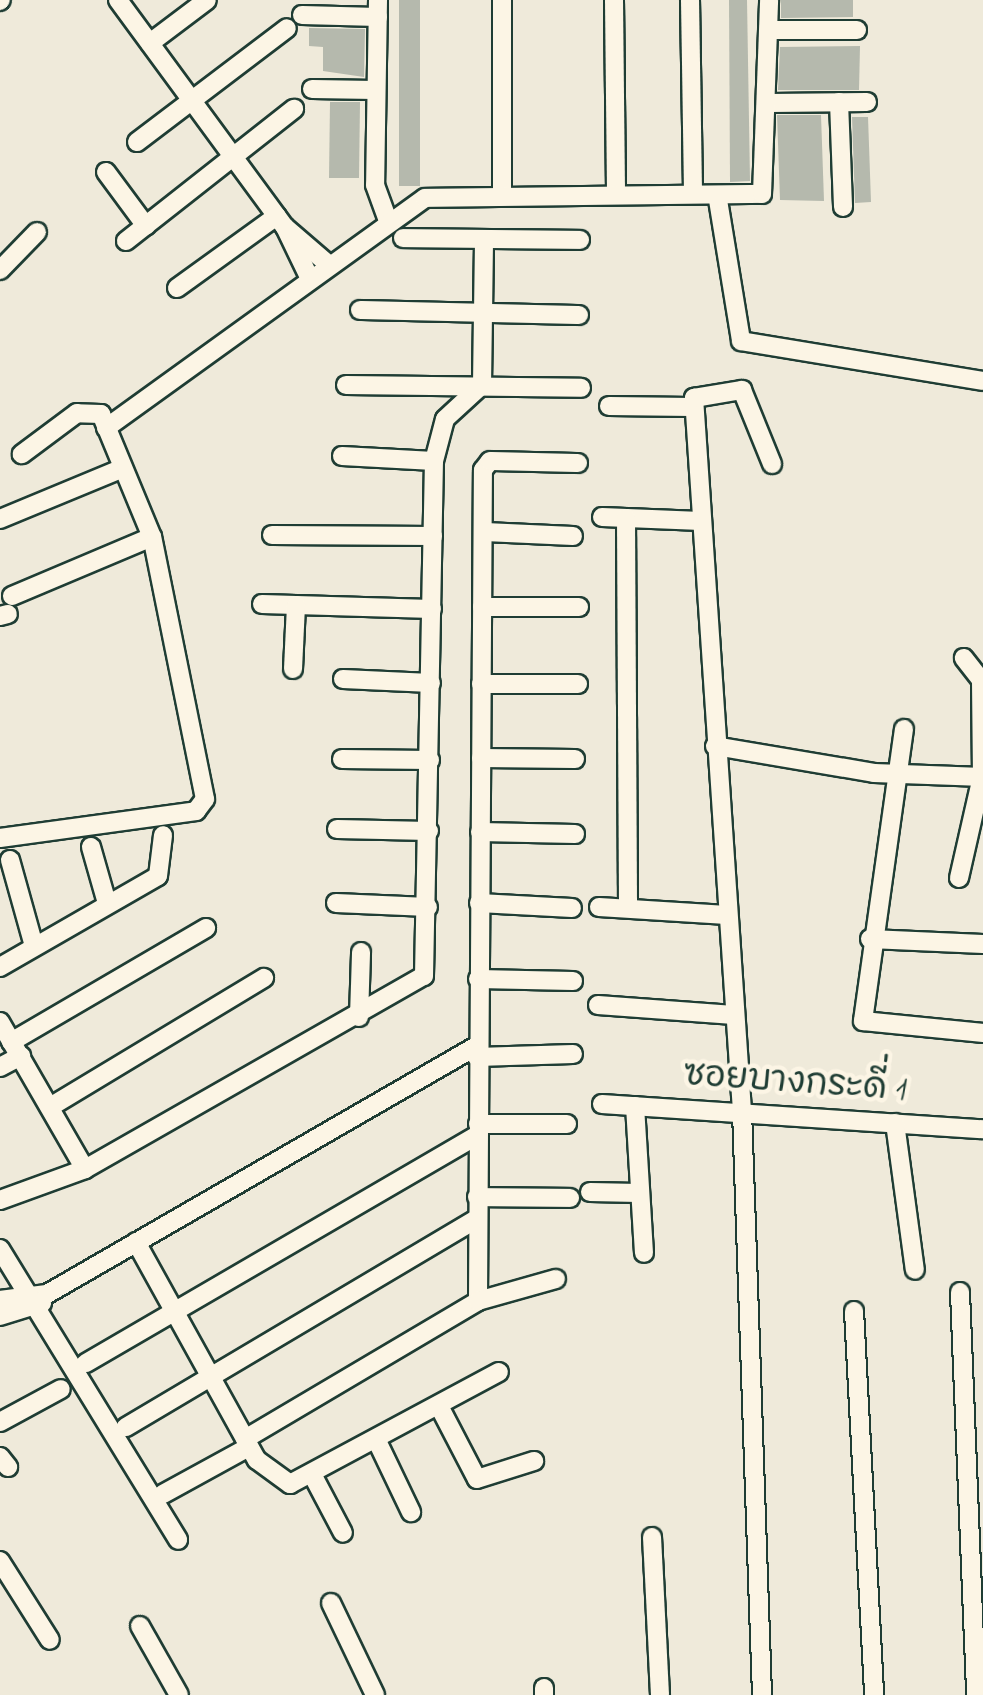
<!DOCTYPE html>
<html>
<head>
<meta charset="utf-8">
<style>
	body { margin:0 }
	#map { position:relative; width:983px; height:1695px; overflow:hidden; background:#efeada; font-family:"Indie Flower","Playpen Sans Thai",sans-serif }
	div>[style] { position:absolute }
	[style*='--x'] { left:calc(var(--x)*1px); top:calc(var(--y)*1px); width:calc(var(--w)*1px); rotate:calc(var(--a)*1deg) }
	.building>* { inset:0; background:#b5b9ad }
	.roads { filter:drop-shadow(2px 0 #1f3d34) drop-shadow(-2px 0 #1f3d34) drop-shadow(0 2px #1f3d34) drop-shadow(0 -2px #1f3d34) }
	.street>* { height:18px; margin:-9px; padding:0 9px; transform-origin:9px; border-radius:9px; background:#fcf5e5 }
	span { translate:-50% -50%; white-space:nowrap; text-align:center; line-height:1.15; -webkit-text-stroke:9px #fcf5e5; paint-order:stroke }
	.street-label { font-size:35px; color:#1f3d34 }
</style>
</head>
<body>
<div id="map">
	<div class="building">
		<div style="clip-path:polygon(399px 0,420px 0,420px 186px,399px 186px)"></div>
		<div style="clip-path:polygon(729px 0,747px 0,750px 181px,730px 182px)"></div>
		<div style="clip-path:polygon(781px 0,853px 0,853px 17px,781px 18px)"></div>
		<div style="clip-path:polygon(309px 28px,365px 29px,364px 77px,323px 71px,323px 47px,309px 46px)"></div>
		<div style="clip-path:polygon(860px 46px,859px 90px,778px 90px,780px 47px)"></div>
		<div style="clip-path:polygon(330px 102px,360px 102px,359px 178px,329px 178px)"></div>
		<div style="clip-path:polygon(777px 115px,821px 115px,824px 201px,780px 200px)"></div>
		<div style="clip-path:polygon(852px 117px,868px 117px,871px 202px,855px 203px)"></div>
	</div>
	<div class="roads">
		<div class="street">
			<div style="--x:118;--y:0;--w:282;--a:53.7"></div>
			<div style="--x:285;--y:227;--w:58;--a:64.3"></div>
			<div style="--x:378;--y:0;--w:185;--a:90.9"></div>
			<div style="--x:375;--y:185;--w:35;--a:70"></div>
			<div style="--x:502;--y:0;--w:191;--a:90"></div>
			<div style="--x:614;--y:0;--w:191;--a:89.4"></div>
			<div style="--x:690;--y:0;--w:192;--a:89.1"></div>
			<div style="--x:0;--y:1;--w:1;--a:-45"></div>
			<div style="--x:302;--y:15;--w:76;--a:1.5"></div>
			<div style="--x:769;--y:30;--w:88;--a:0"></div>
			<div style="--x:150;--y:43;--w:71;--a:-37"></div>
			<div style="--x:312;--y:89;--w:63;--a:0.9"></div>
			<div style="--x:839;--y:102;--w:105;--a:87.8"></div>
			<div style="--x:770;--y:103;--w:97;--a:-0.6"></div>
			<div style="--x:137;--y:142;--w:188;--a:-37.2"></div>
			<div style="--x:106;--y:172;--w:67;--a:53.5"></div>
			<div style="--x:718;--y:200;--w:143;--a:80.7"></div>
			<div style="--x:741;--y:341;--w:245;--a:9.4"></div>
			<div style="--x:285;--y:227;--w:58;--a:40.8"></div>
			<div style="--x:403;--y:238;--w:177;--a:0.6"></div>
			<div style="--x:126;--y:241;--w:214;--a:-38.2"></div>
			<div style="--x:0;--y:270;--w:53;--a:-45.8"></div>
			<div style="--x:177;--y:288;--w:123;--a:-35.8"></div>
			<div style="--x:360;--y:310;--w:219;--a:1.3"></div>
			<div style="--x:346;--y:385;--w:235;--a:0.7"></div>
			<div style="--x:609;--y:406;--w:83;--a:0.7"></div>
			<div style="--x:106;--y:428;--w:393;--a:-35.8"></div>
			<div style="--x:425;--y:198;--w:337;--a:-0.7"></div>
			<div style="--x:762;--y:194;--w:194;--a:-87.9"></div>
			<div style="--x:342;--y:456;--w:92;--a:3.1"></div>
			<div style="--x:602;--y:517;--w:99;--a:2.3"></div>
			<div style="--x:626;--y:518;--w:390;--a:89.7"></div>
			<div style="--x:0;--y:519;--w:133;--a:-22.5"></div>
			<div style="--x:485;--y:532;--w:88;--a:2.6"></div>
			<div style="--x:272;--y:535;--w:161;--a:0.4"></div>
			<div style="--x:12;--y:596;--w:152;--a:-22.9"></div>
			<div style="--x:262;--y:604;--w:170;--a:1.7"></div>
			<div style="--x:482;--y:607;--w:97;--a:0"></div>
			<div style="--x:0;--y:616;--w:8;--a:-14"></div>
			<div style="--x:293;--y:669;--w:64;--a:-87.3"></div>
			<div style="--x:343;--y:679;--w:88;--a:2.6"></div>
			<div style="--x:481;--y:684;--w:97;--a:0"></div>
			<div style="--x:904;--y:729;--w:295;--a:98"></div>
			<div style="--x:863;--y:1021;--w:121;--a:5.7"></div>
			<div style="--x:715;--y:746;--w:161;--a:9.6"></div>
			<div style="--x:874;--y:773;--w:109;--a:2.1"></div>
			<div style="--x:481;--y:758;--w:94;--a:0.6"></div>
			<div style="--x:342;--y:759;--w:88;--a:0.7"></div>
			<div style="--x:337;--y:829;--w:92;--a:1.2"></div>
			<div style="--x:480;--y:832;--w:95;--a:1.2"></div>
			<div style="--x:0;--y:838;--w:198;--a:-7.8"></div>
			<div style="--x:196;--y:811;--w:15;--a:-53"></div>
			<div style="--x:205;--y:799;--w:267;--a:-101.4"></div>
			<div style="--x:152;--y:537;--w:133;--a:-112.5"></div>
			<div style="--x:101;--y:414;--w:24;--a:-178"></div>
			<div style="--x:77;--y:413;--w:69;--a:143.3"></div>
			<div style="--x:91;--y:847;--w:58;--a:74.1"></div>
			<div style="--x:10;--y:860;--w:89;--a:74.4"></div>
			<div style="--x:959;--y:878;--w:104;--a:-77.2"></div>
			<div style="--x:982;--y:777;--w:97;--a:-90.6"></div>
			<div style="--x:981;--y:680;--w:28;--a:-128"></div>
			<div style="--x:336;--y:903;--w:92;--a:2.5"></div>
			<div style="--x:479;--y:903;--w:93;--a:3.1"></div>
			<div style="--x:599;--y:907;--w:128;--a:3.6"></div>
			<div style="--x:870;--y:939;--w:113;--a:2.5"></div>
			<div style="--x:0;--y:967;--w:182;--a:-29.9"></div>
			<div style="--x:158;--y:876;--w:41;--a:-83"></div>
			<div style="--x:478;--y:979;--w:95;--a:1.2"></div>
			<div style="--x:598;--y:1005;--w:136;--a:4.2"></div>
			<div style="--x:359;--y:1017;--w:65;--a:-88.2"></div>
			<div style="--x:0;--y:1022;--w:170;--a:60"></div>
			<div style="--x:11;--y:1042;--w:226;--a:-30.3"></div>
			<div style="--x:477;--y:1057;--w:96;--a:-1.8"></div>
			<div style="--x:0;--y:1067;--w:24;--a:-28"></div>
			<div style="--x:602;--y:1104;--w:382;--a:3.8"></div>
			<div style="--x:635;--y:1106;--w:147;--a:86.5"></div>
			<div style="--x:50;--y:1107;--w:250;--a:-31.1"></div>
			<div style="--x:895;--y:1123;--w:148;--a:82.3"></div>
			<div style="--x:478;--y:1124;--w:89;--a:0"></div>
			<div style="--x:590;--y:1192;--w:49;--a:1.2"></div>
			<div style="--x:477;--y:1197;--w:93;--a:0.6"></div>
			<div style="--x:0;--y:1200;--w:90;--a:-20"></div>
			<div style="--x:85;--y:1169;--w:390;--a:-29.7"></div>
			<div style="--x:424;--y:976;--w:515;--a:-88.89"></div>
			<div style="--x:434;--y:461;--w:43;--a:-75.3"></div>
			<div style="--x:445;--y:419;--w:50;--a:-42.6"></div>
			<div style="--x:482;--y:385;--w:145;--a:-89.2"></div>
			<div style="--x:136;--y:1242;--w:249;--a:61"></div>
			<div style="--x:257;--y:1460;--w:41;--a:36"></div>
			<div style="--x:290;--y:1484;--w:237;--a:-28.2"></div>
			<div style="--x:0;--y:1249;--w:341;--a:58.5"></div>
			<div style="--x:960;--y:1292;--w:403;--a:87.7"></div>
			<div style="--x:0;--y:1300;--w:47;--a:-7.3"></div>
			<div style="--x:47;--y:1294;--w:496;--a:-30"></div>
			<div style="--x:478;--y:1301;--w:831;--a:-89.66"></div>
			<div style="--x:483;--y:470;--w:11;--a:-52"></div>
			<div style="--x:490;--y:461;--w:88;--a:1.3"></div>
			<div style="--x:854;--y:1311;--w:385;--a:87"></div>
			<div style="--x:0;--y:1316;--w:44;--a:-17.2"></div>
			<div style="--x:86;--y:1363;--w:453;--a:-30.2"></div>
			<div style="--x:439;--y:1406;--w:82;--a:62.5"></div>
			<div style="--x:477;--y:1479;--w:60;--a:-17.5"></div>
			<div style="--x:0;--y:1422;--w:69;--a:-28.4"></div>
			<div style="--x:126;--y:1427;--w:408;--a:-30.7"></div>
			<div style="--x:245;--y:1439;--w:271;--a:-30.6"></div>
			<div style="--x:478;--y:1301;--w:81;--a:-15.8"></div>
			<div style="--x:377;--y:1441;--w:79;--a:64.4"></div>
			<div style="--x:0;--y:1457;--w:13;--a:51"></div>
			<div style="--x:313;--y:1476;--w:64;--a:62.2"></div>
			<div style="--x:163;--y:1494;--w:98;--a:-28.7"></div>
			<div style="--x:652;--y:1537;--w:158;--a:87.1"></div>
			<div style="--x:0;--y:1561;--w:93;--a:57.7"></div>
			<div style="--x:331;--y:1603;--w:102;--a:64.4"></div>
			<div style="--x:140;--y:1626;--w:79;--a:60.5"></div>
			<div style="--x:544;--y:1688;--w:7;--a:90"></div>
			<div style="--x:762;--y:1695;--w:584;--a:-91.96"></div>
			<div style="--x:742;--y:1111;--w:715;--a:-93.85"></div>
			<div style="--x:694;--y:398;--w:49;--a:-9.5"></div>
			<div style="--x:742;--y:390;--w:80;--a:67.9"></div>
		</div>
	</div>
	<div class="street-label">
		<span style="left:795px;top:1084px;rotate:4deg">ซอยบางกระดี่ 1</span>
	</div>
</div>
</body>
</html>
